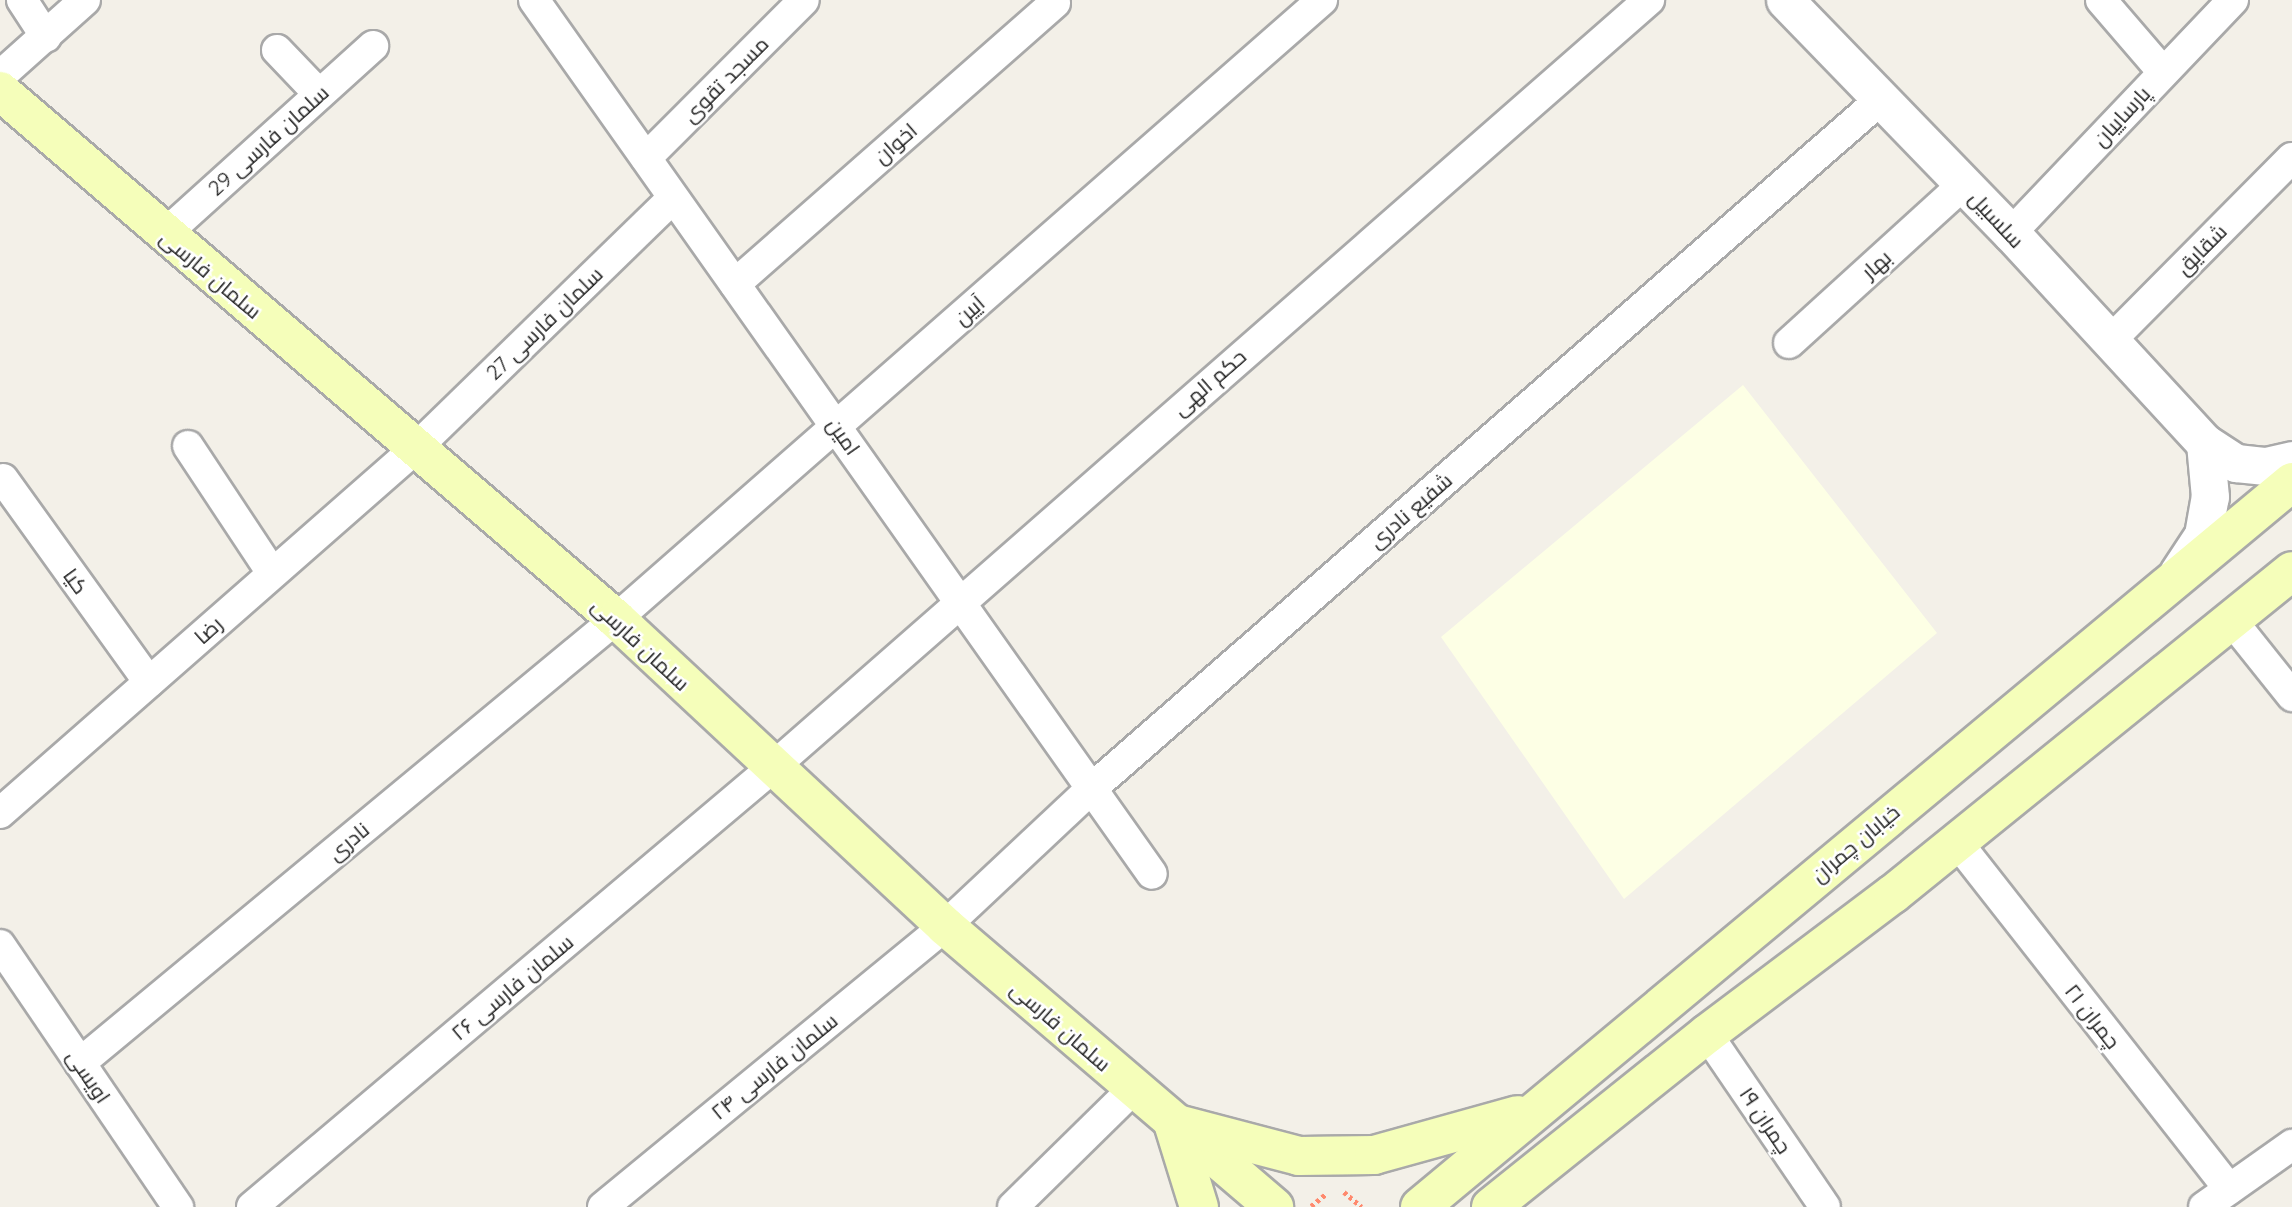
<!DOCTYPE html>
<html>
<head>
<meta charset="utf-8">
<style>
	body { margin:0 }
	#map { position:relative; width:2292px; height:1207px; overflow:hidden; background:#f3f0e8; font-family:Quicksand,Cairo,sans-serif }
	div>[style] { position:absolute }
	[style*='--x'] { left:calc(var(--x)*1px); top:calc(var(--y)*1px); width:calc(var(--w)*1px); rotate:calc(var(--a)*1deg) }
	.education>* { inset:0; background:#fdffe5 }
	.path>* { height:4.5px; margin-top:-2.25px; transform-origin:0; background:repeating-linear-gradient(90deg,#ff896d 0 3.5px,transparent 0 7px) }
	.roads { filter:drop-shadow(2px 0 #a9a9a9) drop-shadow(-2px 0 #a9a9a9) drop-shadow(0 2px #a9a9a9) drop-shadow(0 -2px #a9a9a9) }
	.minor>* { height:30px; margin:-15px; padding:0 15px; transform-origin:15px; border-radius:15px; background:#fff }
	.tertiary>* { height:37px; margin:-18.5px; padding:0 18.5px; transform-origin:18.5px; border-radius:18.5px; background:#fff }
	.secondary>* { height:38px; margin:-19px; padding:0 19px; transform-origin:19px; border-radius:19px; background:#f5feba }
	span { translate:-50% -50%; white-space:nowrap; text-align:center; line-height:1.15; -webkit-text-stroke:5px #fff; paint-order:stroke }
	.street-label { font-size:21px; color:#222 }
</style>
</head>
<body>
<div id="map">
	<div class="education">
		<div style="clip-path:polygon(1743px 385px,1937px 633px,1624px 899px,1441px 637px)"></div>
	</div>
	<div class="path">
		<div style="--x:1344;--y:1192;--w:23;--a:40"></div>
		<div style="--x:1311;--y:1206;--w:19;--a:-39"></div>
	</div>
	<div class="roads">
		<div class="minor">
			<div style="--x:22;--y:0;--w:44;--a:57"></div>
			<div style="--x:534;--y:0;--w:1070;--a:54.74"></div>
			<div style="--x:2101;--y:0;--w:95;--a:49.3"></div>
			<div style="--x:277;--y:50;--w:61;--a:46.3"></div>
			<div style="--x:0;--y:76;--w:114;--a:-41.8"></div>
			<div style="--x:646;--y:158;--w:223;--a:-45"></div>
			<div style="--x:2011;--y:233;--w:322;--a:-46.4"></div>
			<div style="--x:164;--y:235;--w:282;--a:-42.1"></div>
			<div style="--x:735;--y:284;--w:426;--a:-41.3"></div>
			<div style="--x:2110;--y:341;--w:258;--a:-45.2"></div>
			<div style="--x:1789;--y:343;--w:236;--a:-42.3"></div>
			<div style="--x:188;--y:446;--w:152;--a:56.5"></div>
			<div style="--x:3;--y:479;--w:250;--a:54.3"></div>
			<div style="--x:2233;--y:622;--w:95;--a:51.4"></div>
			<div style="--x:0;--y:813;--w:555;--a:-41.27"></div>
			<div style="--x:417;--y:447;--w:356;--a:-44.2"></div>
			<div style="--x:1957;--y:842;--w:441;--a:51.9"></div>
			<div style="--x:0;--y:945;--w:317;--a:55.8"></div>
			<div style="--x:1707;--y:1034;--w:209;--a:55.7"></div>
			<div style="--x:80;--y:1063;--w:696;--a:-39.64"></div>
			<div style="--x:616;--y:619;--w:939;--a:-41.24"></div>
			<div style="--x:252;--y:1207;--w:681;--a:-40.17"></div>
			<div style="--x:772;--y:768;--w:1166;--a:-41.21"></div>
			<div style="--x:603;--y:1207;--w:443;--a:-39.4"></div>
			<div style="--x:945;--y:926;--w:200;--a:-43.2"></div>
			<div style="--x:1091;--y:789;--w:1047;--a:-41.13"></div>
			<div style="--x:1013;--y:1207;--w:168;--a:-44.5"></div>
			<div style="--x:2204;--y:1207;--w:108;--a:-35.2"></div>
		</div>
		<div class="tertiary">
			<div style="--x:1785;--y:0;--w:325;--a:45.9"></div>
			<div style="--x:2011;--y:233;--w:286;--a:47.3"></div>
			<div style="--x:2205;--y:443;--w:37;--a:33"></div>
			<div style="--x:2236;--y:463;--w:30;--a:6"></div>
			<div style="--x:2266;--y:466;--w:27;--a:-13"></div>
			<div style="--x:2178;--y:573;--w:45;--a:-56.7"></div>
			<div style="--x:2203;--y:535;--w:39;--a:-80"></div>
			<div style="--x:2210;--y:497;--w:54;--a:-95.3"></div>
		</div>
		<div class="secondary">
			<div style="--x:0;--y:91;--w:811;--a:40.6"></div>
			<div style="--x:616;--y:619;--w:450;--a:43"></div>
			<div style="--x:945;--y:926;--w:433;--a:40.5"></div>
			<div style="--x:1199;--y:1207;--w:88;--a:-107.2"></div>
			<div style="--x:1173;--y:1123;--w:130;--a:14.7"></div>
			<div style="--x:1299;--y:1156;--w:75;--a:-0.8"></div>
			<div style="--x:1374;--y:1155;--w:149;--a:-15.5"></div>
			<div style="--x:1420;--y:1207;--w:1134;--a:-39.74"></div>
			<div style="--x:1491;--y:1207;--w:277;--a:-38.7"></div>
			<div style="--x:1707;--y:1034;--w:233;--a:-37"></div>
			<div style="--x:1893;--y:894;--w:513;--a:-38.99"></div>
		</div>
	</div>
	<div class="street-label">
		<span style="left:725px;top:79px;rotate:-45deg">مسجد تقوی</span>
		<span style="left:2121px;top:116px;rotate:-47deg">پارساییان</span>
		<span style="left:268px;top:140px;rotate:-42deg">سلمان فارسی 29</span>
		<span style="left:895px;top:143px;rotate:-41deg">اخوان</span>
		<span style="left:1997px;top:219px;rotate:47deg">سلسبیل</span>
		<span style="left:2201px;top:249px;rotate:-45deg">شقایق</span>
		<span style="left:1876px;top:264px;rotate:-42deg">بهار</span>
		<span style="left:211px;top:274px;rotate:40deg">سلمان فارسی</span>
		<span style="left:969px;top:310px;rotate:-41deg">آیین</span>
		<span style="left:544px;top:323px;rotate:-44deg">سلمان فارسی 27</span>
		<span style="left:1209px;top:382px;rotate:-41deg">حکم الهی</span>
		<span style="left:844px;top:436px;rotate:55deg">امین</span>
		<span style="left:1410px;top:510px;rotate:-41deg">شفیع نادری</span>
		<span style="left:76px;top:581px;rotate:54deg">کیا</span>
		<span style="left:208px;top:630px;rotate:-42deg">رضا</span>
		<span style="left:641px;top:644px;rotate:43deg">سلمان فارسی</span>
		<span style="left:348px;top:841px;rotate:-40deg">نادری</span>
		<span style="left:1855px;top:843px;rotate:-40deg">خیابان چمران</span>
		<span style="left:512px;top:987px;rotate:-40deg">سلمان فارسی ۲۶</span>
		<span style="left:2093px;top:1016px;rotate:52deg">چمران ۲۱</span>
		<span style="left:1061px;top:1026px;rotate:41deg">سلمان فارسی</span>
		<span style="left:774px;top:1066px;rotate:-39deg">سلمان فارسی ۲۴</span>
		<span style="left:89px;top:1076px;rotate:56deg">اویسی</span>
		<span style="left:1766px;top:1120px;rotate:56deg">چمران ۱۹</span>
	</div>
</div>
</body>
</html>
